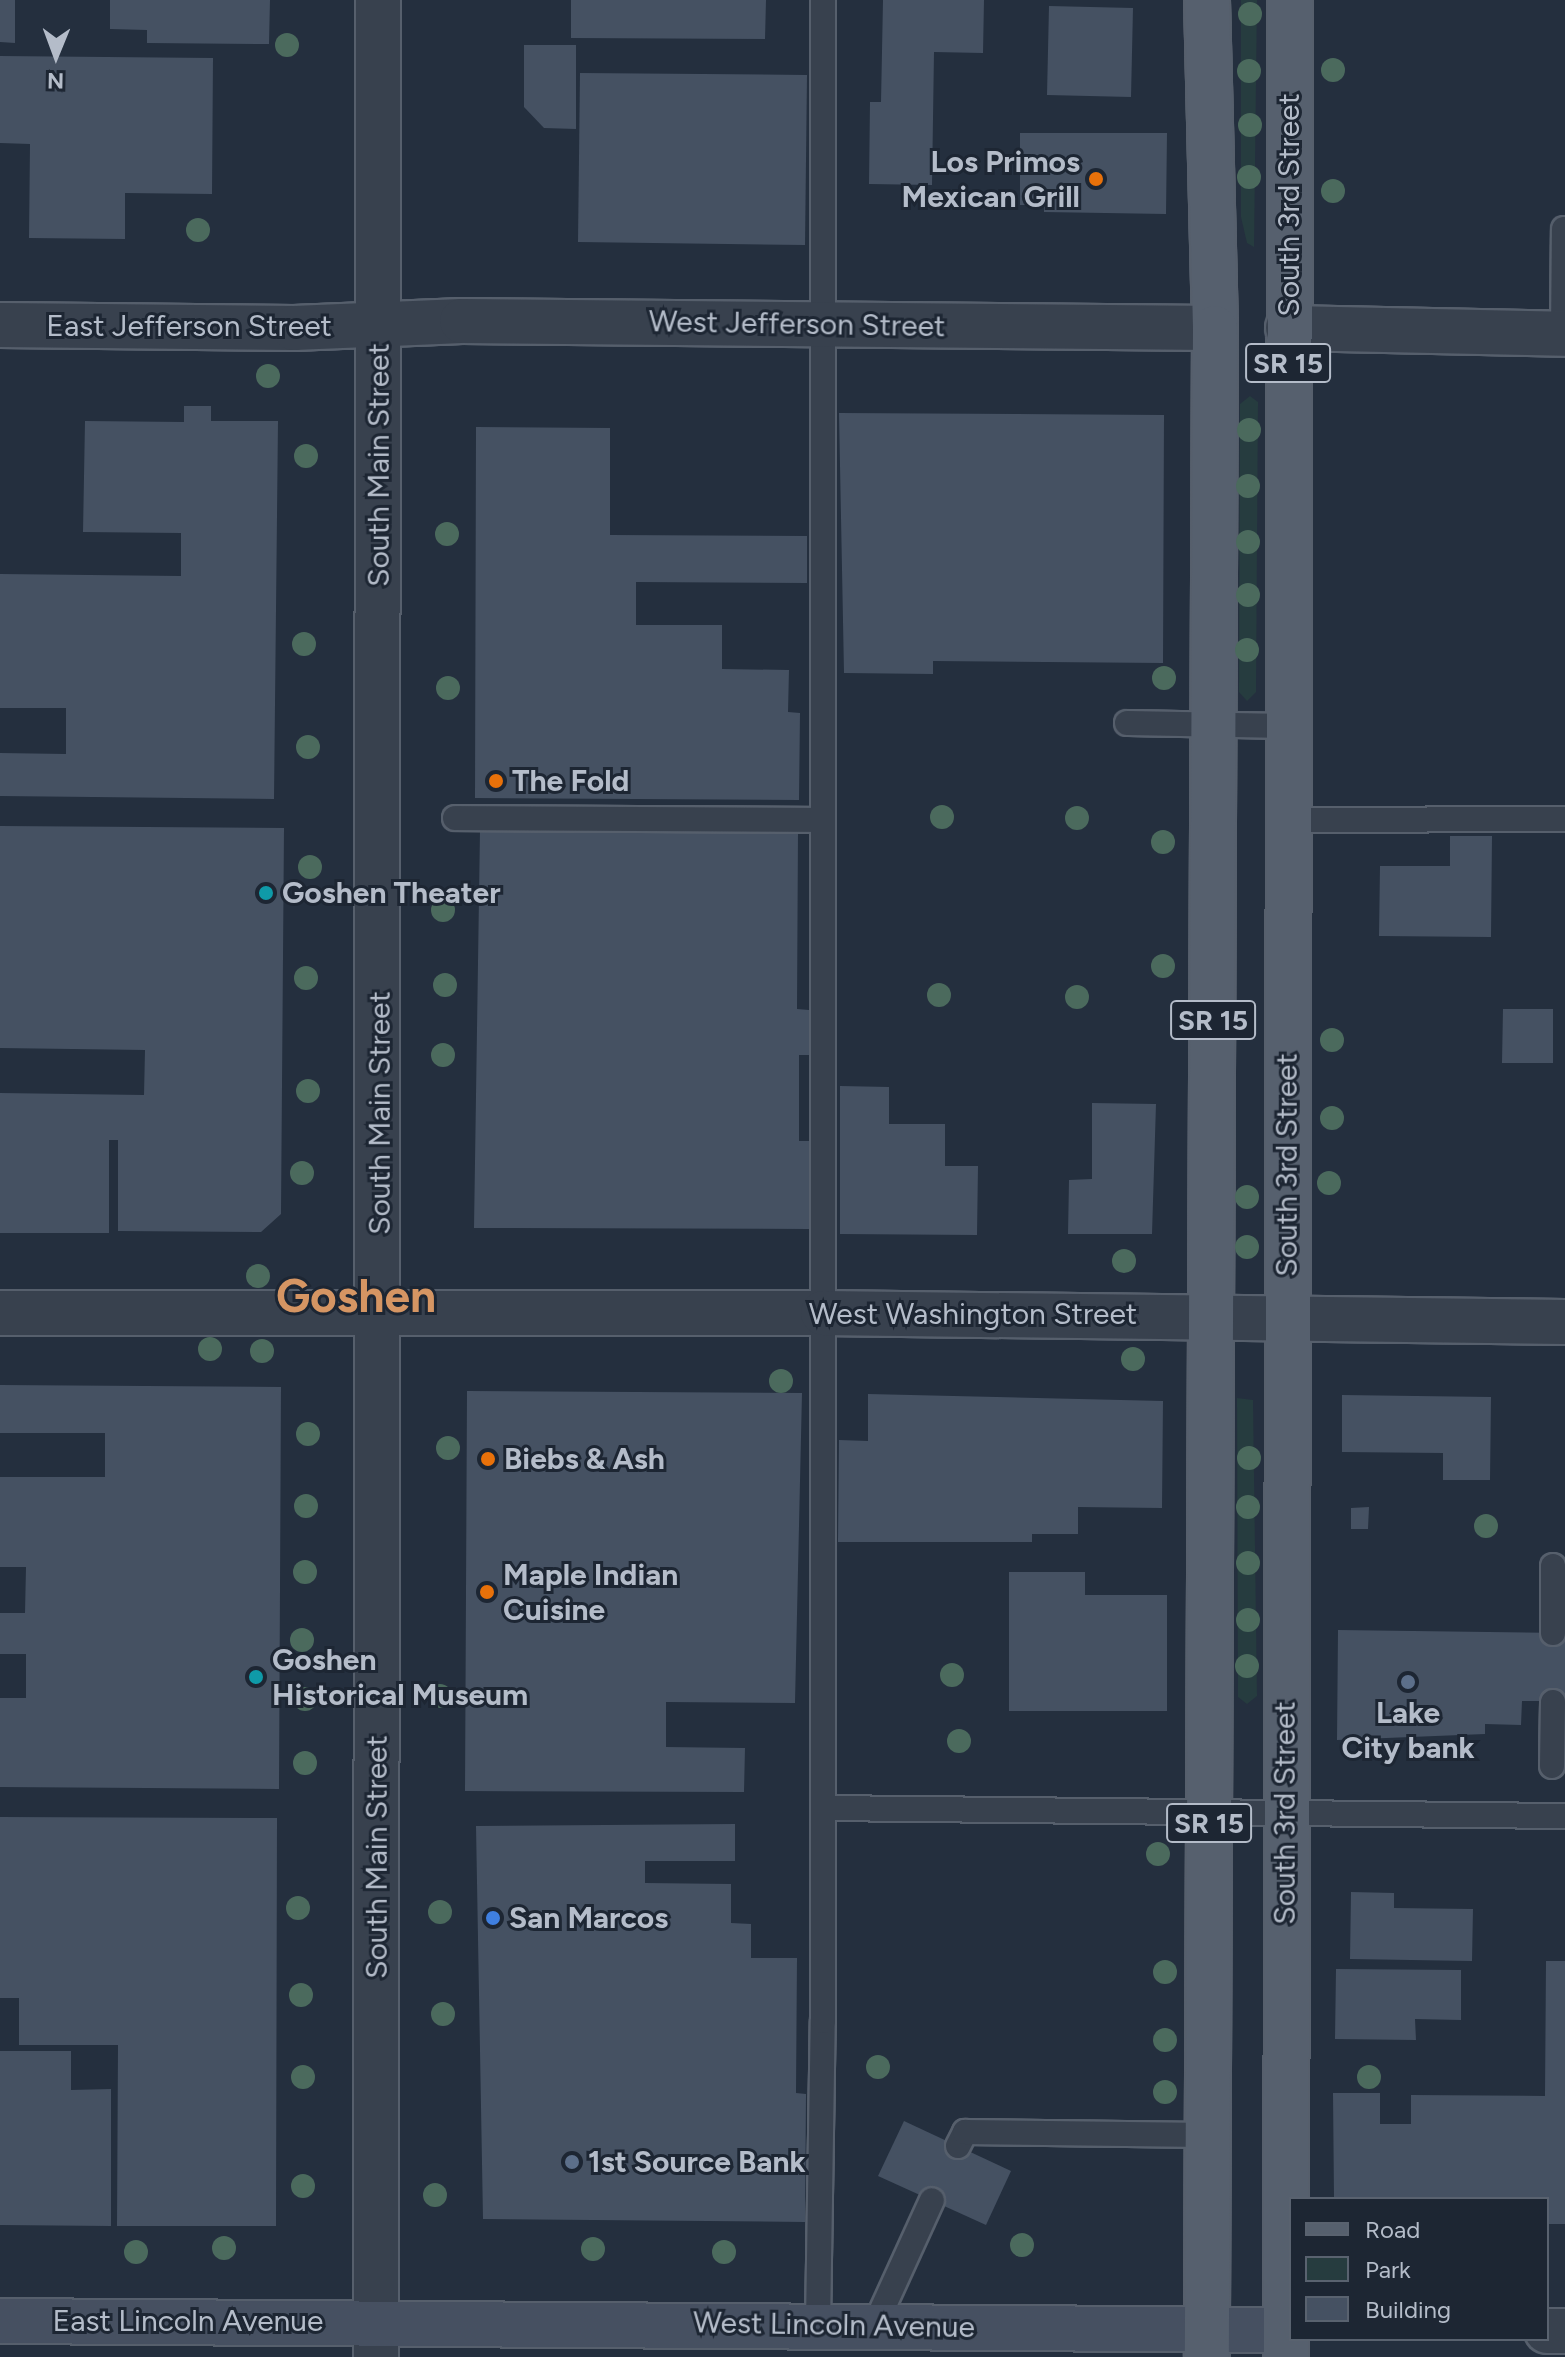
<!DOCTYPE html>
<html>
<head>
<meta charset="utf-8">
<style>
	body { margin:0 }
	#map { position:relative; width:1565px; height:2357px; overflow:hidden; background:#242f3e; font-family:Figtree,sans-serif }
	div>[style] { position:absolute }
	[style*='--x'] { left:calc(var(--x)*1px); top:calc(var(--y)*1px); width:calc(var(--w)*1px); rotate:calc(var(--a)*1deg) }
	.green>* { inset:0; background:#263c3f }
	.building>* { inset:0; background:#455162 }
	.roads { filter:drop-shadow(2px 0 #565f6c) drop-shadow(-2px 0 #565f6c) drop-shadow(0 2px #565f6c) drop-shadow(0 -2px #565f6c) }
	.service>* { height:24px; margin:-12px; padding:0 12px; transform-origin:12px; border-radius:12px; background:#38414e }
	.minor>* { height:44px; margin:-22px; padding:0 22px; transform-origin:22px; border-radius:22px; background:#38414e }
	.tertiary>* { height:44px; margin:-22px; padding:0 22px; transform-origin:22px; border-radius:22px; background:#38414e }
	.secondary>* { height:44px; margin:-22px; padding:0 22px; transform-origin:22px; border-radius:22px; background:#465061 }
	.primary>* { height:44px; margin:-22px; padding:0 22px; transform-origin:22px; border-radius:22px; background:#56606e }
	.trees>* { width:24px; height:24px; margin:-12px; border-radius:50%; background:#4b6a5d }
	.dots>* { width:22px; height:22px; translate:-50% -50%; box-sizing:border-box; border:4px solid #1d2633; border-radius:50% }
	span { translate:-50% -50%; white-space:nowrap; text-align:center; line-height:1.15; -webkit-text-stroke:6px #1d2633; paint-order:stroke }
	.shield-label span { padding:2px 6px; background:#1d2633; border:2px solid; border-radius:6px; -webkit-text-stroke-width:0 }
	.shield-label { font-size:28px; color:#b4bcc9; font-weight:700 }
	.poi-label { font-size:30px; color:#b4bcc9; font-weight:700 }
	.right { translate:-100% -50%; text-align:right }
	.left { translate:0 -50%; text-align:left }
	.street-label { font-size:30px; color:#b4bcc9 }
	.town-label { font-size:46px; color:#d59563; font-weight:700 }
	.legend { position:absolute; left:1289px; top:2197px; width:260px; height:144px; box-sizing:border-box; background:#1d2633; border:2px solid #59626f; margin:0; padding:10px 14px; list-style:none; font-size:24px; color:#b4bcc9 }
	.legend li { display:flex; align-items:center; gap:16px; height:40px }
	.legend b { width:40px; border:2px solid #59626f }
	.north { position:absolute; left:16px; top:16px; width:80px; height:80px; -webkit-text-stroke:6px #1d2633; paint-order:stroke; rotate:181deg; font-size:22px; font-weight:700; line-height:32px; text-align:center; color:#b4bcc9 }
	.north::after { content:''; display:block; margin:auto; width:28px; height:36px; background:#b4bcc9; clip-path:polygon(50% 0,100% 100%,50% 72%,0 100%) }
</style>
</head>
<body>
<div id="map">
	<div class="green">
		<div style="clip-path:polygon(1241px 0,1257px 0,1254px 247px,1247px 243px,1241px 217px)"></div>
		<div style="clip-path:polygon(1250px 396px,1258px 402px,1256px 692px,1247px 701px,1239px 692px,1240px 404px)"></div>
		<div style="clip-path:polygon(1237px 1398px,1253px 1400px,1257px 1696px,1247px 1704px,1238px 1697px)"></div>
	</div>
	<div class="building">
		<div style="clip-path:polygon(0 0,15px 0,15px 43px,0 42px)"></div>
		<div style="clip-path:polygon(110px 0,270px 0,269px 44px,147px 43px,147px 30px,110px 29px)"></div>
		<div style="clip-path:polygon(571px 0,766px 0,765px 39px,571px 38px)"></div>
		<div style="clip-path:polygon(883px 0,984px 0,983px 53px,934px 52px,932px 185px,869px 184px,870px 102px,881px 102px)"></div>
		<div style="clip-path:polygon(1049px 6px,1133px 8px,1131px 97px,1047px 95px)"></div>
		<div style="clip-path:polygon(524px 45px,576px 45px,576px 129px,544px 128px,524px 107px)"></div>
		<div style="clip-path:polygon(0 56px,213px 58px,212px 194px,125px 193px,125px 239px,29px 238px,30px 144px,0 143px)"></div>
		<div style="clip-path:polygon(580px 73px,807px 75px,805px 245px,578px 242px)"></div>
		<div style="clip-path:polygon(1020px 133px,1167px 133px,1166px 214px,1044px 212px,1044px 205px,1020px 205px)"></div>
		<div style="clip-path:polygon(184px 406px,211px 406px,211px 421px,278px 421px,274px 799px,0 796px,0 753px,66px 754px,66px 708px,0 708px,0 574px,181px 576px,181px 533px,83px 532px,85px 421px,184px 422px)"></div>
		<div style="clip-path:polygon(839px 413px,1164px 415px,1163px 663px,933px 661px,933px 674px,844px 673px)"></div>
		<div style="clip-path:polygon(476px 427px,610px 428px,610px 535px,807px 536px,807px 583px,636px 582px,636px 625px,722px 625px,722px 669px,789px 670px,788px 712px,800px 713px,799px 800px,475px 798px)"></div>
		<div style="clip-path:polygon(0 826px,284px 828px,281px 1214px,261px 1232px,118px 1231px,118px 1140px,109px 1140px,109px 1233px,0 1233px,0 1093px,144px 1095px,145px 1050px,0 1048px)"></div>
		<div style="clip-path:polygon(480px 830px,798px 831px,797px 1009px,809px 1010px,809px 1055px,799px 1055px,799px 1141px,811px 1141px,810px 1229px,474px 1228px)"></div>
		<div style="clip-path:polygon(1450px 836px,1492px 836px,1491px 937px,1379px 936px,1380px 866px,1450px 866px)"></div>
		<div style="clip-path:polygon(1503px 1009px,1553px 1009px,1553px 1063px,1502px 1063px)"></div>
		<div style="clip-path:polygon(840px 1086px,889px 1087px,889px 1124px,945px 1124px,945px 1166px,978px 1166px,977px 1235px,840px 1234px)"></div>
		<div style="clip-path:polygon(1092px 1103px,1156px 1104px,1152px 1234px,1068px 1234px,1069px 1180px,1092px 1179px)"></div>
		<div style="clip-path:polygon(0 1385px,281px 1387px,279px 1789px,0 1787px,0 1698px,26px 1698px,26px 1654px,0 1654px,0 1613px,25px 1613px,26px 1567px,0 1567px,0 1477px,105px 1477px,105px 1433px,0 1433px)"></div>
		<div style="clip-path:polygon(467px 1391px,802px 1393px,795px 1703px,666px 1702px,666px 1747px,745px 1748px,744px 1792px,465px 1791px)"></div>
		<div style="clip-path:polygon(868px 1394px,1163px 1401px,1162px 1508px,1078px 1507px,1078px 1534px,1032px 1534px,1032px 1542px,838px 1542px,839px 1440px,868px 1441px)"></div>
		<div style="clip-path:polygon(1342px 1395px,1491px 1397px,1490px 1480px,1443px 1480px,1443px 1453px,1342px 1452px)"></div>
		<div style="clip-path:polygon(1369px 1507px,1368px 1529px,1351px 1529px,1351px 1508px)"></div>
		<div style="clip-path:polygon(1009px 1572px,1085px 1572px,1085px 1595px,1167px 1595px,1167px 1711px,1009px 1711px)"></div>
		<div style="clip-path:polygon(1338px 1630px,1565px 1633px,1565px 1701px,1522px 1701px,1521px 1725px,1485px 1724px,1485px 1734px,1337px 1740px)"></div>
		<div style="clip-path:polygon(0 1817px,277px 1818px,276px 2226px,117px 2226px,118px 2045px,19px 2045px,19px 1998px,0 1998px)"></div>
		<div style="clip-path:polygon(735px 1824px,735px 1861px,645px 1861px,645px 1883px,731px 1884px,731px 1923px,751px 1924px,751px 1958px,797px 1958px,796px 2093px,806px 2094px,805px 2222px,483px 2219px,476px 1826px)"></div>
		<div style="clip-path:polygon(1351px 1892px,1394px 1893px,1394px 1908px,1473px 1909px,1472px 1961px,1350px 1959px)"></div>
		<div style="clip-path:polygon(1546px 1961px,1565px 1961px,1565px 2224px,1547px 2224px,1547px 2199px,1334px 2199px,1333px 2093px,1380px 2093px,1380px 2124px,1411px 2124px,1411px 2095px,1545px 2096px)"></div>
		<div style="clip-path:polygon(1336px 1969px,1461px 1970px,1461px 2020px,1415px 2019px,1416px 2040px,1335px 2039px)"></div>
		<div style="clip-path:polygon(0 2051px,71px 2051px,71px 2090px,111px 2089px,111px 2226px,0 2225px)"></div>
		<div style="clip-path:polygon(904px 2121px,1011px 2171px,986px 2225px,878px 2176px)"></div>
	</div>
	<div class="roads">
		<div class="service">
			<div style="--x:1563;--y:334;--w:105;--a:-89.5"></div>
			<div style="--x:1127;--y:723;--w:160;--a:1.1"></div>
			<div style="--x:455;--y:818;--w:365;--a:0.3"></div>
			<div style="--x:1287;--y:820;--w:278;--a:-0.2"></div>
			<div style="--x:1553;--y:1633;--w:67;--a:-90"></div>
			<div style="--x:1552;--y:1766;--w:64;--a:-89.1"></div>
			<div style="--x:823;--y:1808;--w:742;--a:0.62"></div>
			<div style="--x:958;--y:2146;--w:16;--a:-63"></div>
			<div style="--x:965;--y:2132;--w:242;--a:0.7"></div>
			<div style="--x:818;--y:2324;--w:303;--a:-89.1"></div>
			<div style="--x:823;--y:2021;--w:2021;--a:-90"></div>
			<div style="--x:875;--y:2325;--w:137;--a:-65.5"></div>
		</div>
		<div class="minor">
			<div style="--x:0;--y:325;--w:294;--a:0.6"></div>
			<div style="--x:294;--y:328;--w:168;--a:-2.4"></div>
			<div style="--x:462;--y:321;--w:753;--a:0.53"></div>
			<div style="--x:1288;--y:328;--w:277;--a:1.2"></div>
			<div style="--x:0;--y:1313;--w:823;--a:0"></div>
			<div style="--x:823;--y:1313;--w:742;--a:0.69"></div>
		</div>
		<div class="tertiary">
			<div style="--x:1547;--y:2331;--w:18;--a:0"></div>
			<div style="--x:376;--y:2357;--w:2357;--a:-89.95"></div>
		</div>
		<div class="secondary">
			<div style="--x:0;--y:2321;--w:1286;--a:0.4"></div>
		</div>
		<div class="primary">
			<div style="--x:1207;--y:0;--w:328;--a:88.6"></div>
			<div style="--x:1215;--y:328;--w:2029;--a:90.23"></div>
			<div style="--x:1286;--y:2357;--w:2357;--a:-89.9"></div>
		</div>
	</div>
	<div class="trees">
		<div style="left:1250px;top:14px"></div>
		<div style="left:287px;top:45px"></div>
		<div style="left:1333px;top:70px"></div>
		<div style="left:1249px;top:71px"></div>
		<div style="left:1250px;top:125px"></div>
		<div style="left:1249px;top:177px"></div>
		<div style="left:1333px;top:191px"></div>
		<div style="left:198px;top:230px"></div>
		<div style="left:268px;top:376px"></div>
		<div style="left:1249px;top:430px"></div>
		<div style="left:306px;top:456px"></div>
		<div style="left:1248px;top:486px"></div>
		<div style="left:447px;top:534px"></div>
		<div style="left:1248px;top:542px"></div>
		<div style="left:1248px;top:595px"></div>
		<div style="left:304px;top:644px"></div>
		<div style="left:1247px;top:650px"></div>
		<div style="left:1164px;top:678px"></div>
		<div style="left:448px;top:688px"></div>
		<div style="left:308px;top:747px"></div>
		<div style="left:942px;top:817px"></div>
		<div style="left:1077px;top:818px"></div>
		<div style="left:1163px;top:842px"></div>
		<div style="left:310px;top:867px"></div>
		<div style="left:443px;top:910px"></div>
		<div style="left:1163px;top:966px"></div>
		<div style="left:306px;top:978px"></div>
		<div style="left:445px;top:985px"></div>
		<div style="left:939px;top:995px"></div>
		<div style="left:1077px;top:997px"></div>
		<div style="left:1332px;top:1040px"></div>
		<div style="left:443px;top:1055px"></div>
		<div style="left:308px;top:1091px"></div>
		<div style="left:1332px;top:1118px"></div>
		<div style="left:302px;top:1173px"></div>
		<div style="left:1329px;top:1183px"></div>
		<div style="left:1247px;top:1197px"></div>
		<div style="left:1247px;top:1247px"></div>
		<div style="left:1124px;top:1261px"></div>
		<div style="left:258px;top:1276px"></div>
		<div style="left:210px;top:1349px"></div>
		<div style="left:262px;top:1351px"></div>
		<div style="left:1133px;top:1359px"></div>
		<div style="left:781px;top:1381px"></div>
		<div style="left:308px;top:1434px"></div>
		<div style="left:448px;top:1448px"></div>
		<div style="left:1249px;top:1458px"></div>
		<div style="left:306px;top:1506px"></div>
		<div style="left:1248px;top:1507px"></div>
		<div style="left:1486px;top:1526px"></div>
		<div style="left:1248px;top:1563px"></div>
		<div style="left:305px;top:1572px"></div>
		<div style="left:1248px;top:1620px"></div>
		<div style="left:302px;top:1640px"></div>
		<div style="left:1247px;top:1666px"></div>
		<div style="left:952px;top:1675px"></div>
		<div style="left:440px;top:1696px"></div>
		<div style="left:305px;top:1699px"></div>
		<div style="left:959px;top:1741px"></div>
		<div style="left:305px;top:1763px"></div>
		<div style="left:1158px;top:1854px"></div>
		<div style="left:298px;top:1908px"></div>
		<div style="left:440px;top:1912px"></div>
		<div style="left:1165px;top:1972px"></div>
		<div style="left:301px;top:1995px"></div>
		<div style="left:443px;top:2014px"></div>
		<div style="left:1165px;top:2040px"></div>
		<div style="left:878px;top:2067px"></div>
		<div style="left:303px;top:2077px"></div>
		<div style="left:1369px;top:2077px"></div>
		<div style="left:1165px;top:2092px"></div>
		<div style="left:303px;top:2186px"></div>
		<div style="left:435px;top:2195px"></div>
		<div style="left:1022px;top:2245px"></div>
		<div style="left:224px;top:2248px"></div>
		<div style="left:593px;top:2249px"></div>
		<div style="left:136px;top:2252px"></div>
		<div style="left:724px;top:2252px"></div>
	</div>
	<div class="dots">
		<div style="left:1096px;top:179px;background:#e8710a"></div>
		<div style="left:496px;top:781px;background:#e8710a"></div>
		<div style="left:266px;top:893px;background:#0f9aa8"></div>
		<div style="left:488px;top:1459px;background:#e8710a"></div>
		<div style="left:487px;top:1592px;background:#e8710a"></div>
		<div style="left:256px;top:1677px;background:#0f9aa8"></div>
		<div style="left:1408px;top:1682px;background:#5c6f8a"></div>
		<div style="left:493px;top:1918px;background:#3f7fe0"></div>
		<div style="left:572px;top:2162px;background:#5c6f8a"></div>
	</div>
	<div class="shield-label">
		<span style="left:1288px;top:363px">SR 15</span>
		<span style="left:1213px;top:1020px">SR 15</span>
		<span style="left:1209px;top:1823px">SR 15</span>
	</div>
	<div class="poi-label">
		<span class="right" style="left:1080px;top:179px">Los Primos<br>Mexican Grill</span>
		<span class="left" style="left:512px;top:781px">The Fold</span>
		<span class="left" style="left:282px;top:893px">Goshen Theater</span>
		<span class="left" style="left:504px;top:1459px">Biebs &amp; Ash</span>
		<span class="left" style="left:503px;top:1592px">Maple Indian<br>Cuisine</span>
		<span class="left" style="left:272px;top:1677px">Goshen<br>Historical Museum</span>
		<span style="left:1408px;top:1730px">Lake<br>City bank</span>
		<span class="left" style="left:509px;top:1918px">San Marcos</span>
		<span class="left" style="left:588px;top:2162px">1st Source Bank</span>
	</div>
	<div class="street-label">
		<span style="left:1289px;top:205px;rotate:-90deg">South 3rd Street</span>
		<span style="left:797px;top:324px;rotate:1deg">West Jefferson Street</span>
		<span style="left:189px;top:326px">East Jefferson Street</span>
		<span style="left:379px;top:465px;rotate:-90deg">South Main Street</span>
		<span style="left:380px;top:1113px;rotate:-90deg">South Main Street</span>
		<span style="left:1287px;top:1165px;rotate:-90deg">South 3rd Street</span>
		<span style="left:973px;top:1314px">West Washington Street</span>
		<span style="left:1285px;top:1813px;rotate:-90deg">South 3rd Street</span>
		<span style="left:377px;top:1857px;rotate:-90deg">South Main Street</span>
		<span style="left:188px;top:2321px">East Lincoln Avenue</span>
		<span style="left:834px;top:2325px;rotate:1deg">West Lincoln Avenue</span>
	</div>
	<div class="town-label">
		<span style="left:356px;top:1296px">Goshen</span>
	</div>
	<ul class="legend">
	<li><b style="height:10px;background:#56606e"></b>Road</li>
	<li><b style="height:22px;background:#263c3f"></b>Park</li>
	<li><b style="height:22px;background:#455162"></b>Building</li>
	</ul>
	<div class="north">N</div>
</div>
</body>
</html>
